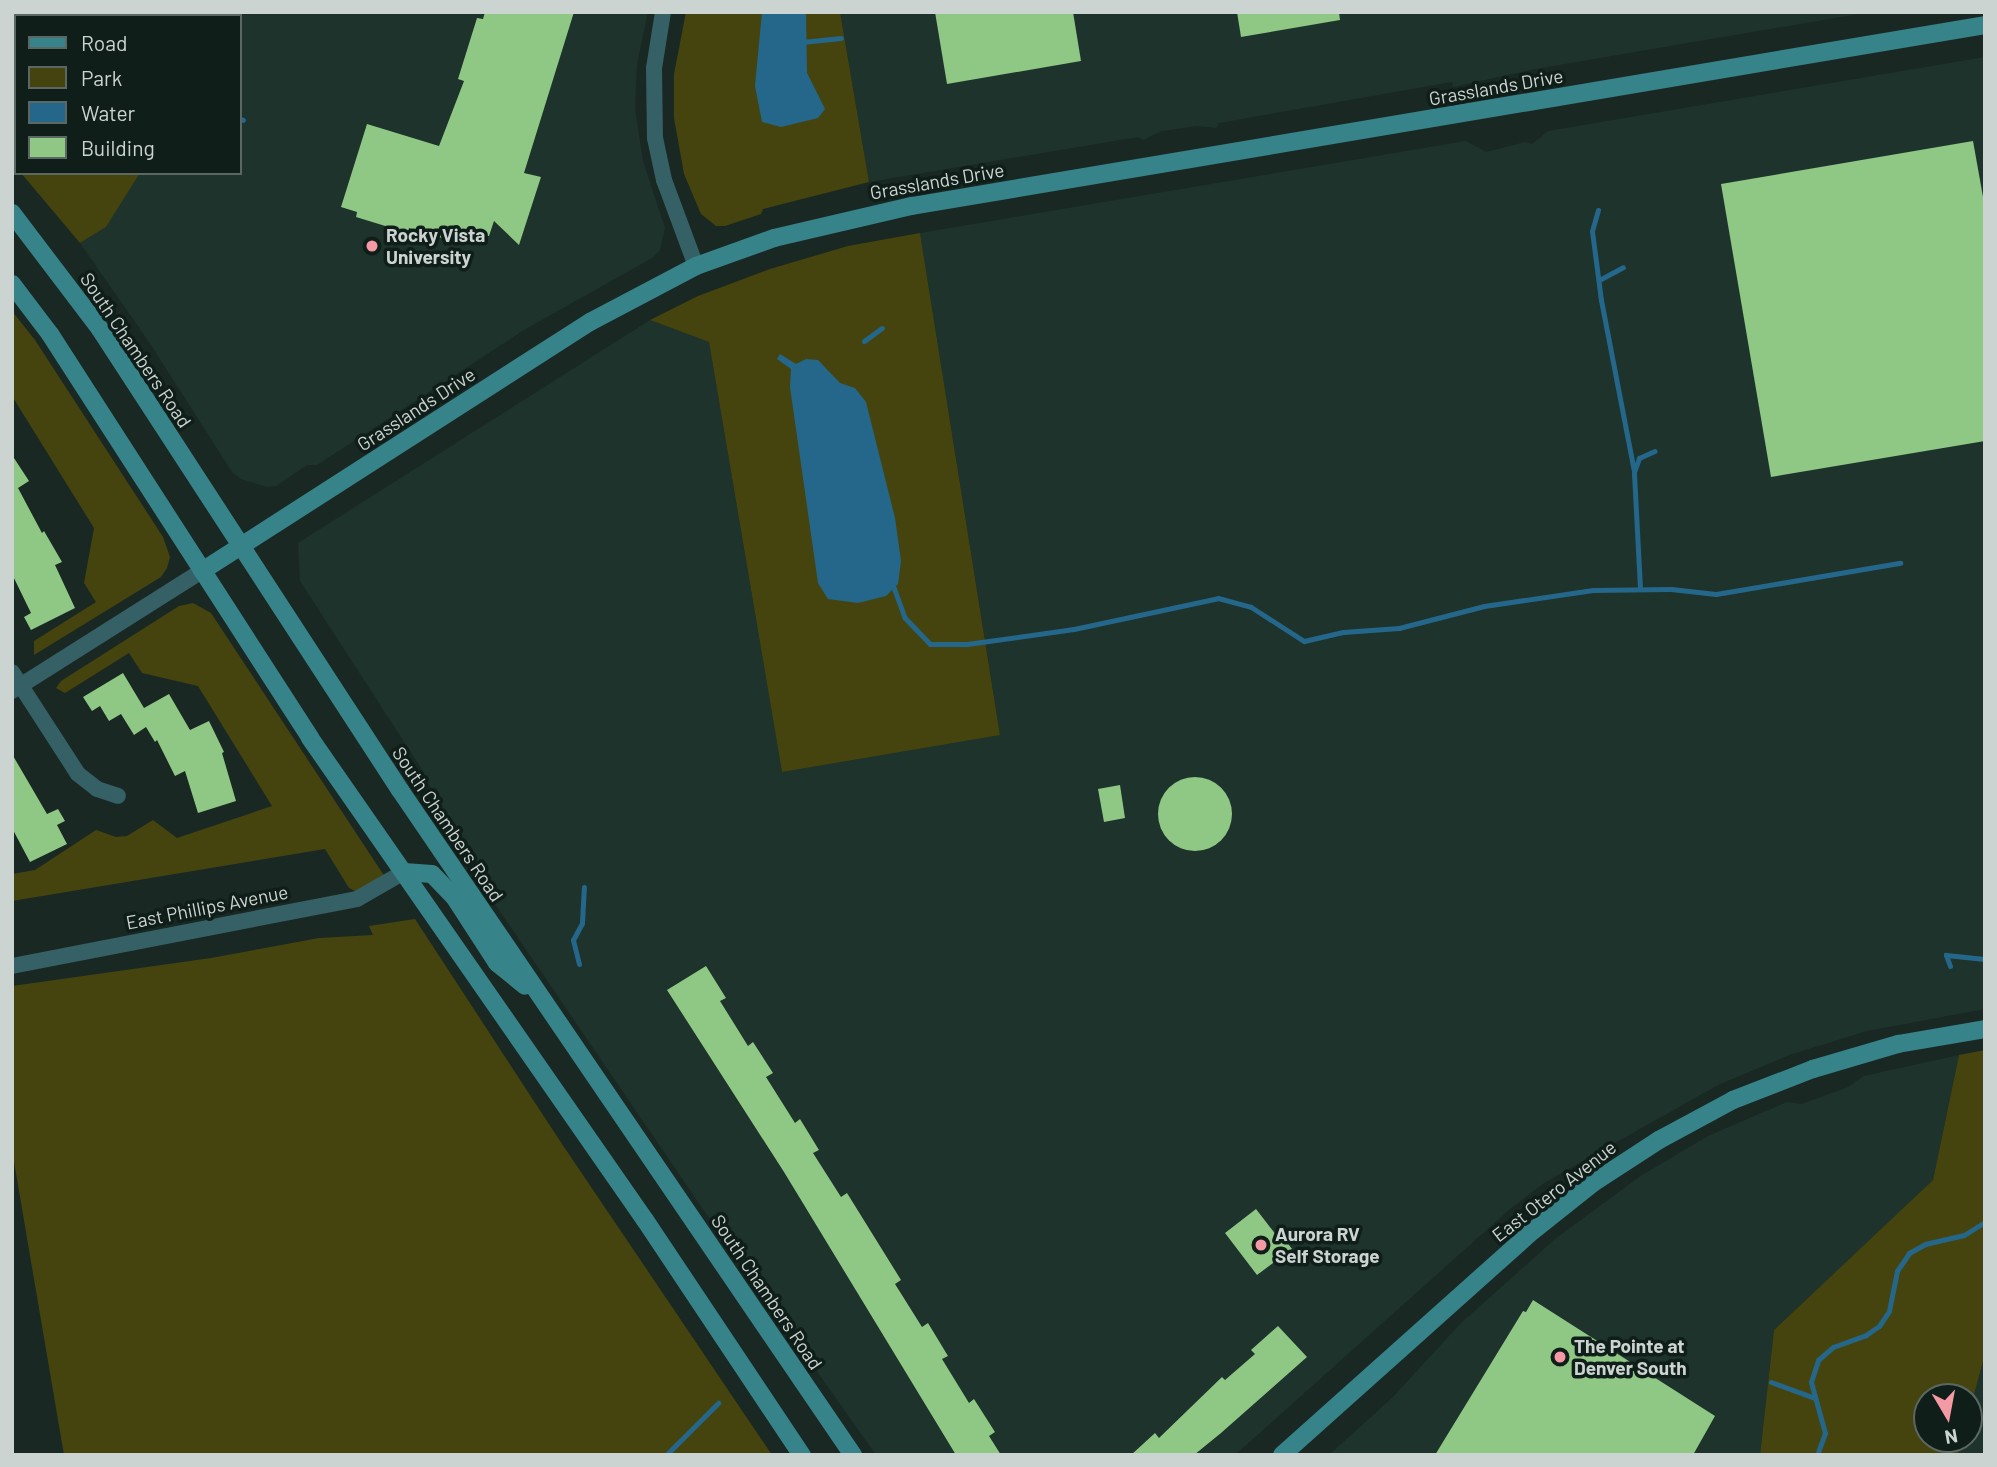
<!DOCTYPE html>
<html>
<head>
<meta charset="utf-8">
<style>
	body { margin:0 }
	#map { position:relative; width:1997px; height:1467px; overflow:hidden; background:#1a2823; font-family:Barlow,sans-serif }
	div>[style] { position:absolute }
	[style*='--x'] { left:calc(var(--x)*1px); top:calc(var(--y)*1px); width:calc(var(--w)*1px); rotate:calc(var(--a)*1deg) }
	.built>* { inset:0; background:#1d332c }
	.green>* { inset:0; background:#45440e }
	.water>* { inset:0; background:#24678b }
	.stream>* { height:5px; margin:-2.5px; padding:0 2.5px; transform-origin:2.5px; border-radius:2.5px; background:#24678b }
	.building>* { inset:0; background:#8fc784 }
	.round { border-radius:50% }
	.street>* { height:16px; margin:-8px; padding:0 8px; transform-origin:8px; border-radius:8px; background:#356166 }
	.secondary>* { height:18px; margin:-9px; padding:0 9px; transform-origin:9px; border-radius:9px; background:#37838a }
	.dots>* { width:19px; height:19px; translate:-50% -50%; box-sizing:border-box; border:4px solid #101e1a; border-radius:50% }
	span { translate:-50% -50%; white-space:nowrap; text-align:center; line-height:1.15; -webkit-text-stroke:7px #101e1a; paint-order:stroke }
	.street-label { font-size:19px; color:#ccd4d1 }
	.poi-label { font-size:19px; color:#ccd4d1; font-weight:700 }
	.left { translate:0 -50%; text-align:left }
	.frame { position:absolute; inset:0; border:14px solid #ccd4d1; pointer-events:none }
	.legend { position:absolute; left:14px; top:14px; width:228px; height:161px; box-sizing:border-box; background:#101e1a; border:2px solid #5b6763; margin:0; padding:9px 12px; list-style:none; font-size:21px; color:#ccd4d1 }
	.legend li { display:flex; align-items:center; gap:14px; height:35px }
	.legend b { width:35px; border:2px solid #5b6763 }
	.north { position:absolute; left:1913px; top:1383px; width:70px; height:70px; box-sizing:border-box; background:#101e1a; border:2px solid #5b6763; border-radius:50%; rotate:170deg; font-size:19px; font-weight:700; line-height:28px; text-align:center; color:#ccd4d1 }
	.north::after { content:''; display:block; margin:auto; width:24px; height:32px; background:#f49aa4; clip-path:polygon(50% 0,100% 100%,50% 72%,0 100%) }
</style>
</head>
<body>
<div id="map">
	<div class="built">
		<div style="clip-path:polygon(186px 12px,648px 12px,637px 64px,635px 109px,643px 161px,665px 228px,660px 250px,652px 258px,524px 330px,317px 465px,307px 465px,276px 486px,267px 487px,241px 479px,232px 472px,149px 342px,80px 243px,106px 227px,140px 173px,240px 173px,240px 16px,193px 16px)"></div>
		<div style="clip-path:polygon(840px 12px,1870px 12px,1530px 70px,1453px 87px,1452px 82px,1219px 123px,1216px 128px,1197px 126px,1162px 131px,1143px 140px,1138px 137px,869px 182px)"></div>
		<div style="clip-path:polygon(1985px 57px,1985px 1009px,1867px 1031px,1792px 1054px,1718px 1085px,1544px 1183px,1510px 1209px,1235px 1455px,876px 1455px,724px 1240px,450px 838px,451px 829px,421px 768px,300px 581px,298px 543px,650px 320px,709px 342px,782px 772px,1000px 734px,920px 233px,1466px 141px,1486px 152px,1525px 142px,1532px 144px,1548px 131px)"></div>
		<div style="clip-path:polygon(1959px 1055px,1933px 1180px,1774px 1330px,1760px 1455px,1329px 1455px,1392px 1398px,1460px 1324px,1555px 1239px,1642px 1175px,1710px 1135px,1787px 1102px,1802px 1104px,1848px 1087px,1864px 1076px)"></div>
		<div style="clip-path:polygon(1985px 1354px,1985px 1455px,1958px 1455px,1962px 1439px,1969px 1439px,1969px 1413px)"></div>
	</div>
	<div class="green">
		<div style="clip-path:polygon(12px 12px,186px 12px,193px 16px,16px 16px,16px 168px,12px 164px)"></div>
		<div style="clip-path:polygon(686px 12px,840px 12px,869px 182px,763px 209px,761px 214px,725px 226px,716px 226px,701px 214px,684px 174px,674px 118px,674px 74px)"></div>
		<div style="clip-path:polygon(21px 173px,140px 173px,106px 227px,80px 243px)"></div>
		<div style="clip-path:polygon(920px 233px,1000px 735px,782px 772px,709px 342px,650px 320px,698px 296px,770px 269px,848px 246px)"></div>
		<div style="clip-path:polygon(12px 311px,35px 340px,163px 537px,170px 557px,167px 568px,161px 577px,34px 655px,34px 641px,96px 602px,84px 583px,94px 528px,12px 396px)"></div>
		<div style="clip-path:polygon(193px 603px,211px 613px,387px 880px,359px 893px,349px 888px,325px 849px,12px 901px,12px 874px,35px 870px,96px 830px,116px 837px,127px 836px,153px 820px,177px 838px,272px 806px,198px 686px,142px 673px,129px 653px,65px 693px,56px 688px,61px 681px,179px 606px)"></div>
		<div style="clip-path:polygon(415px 919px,560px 1141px,772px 1455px,64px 1455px,12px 1150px,12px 986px,211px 958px,319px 938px,373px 935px,369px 926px)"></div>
		<div style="clip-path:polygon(1985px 1050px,1985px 1354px,1969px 1413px,1969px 1397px,1927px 1397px,1927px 1439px,1962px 1439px,1958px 1455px,1760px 1455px,1774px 1330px,1933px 1180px,1959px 1055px)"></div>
	</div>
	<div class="water">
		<div style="clip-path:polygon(762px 12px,806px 12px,807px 73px,825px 109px,818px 118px,781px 127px,762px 122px,755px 86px)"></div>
		<div style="clip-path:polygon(780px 354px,796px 364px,806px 359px,818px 360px,840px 383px,855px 388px,866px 402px,895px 518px,901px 561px,898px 584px,886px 596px,858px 603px,828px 599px,818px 583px,790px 387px,791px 369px,777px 359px)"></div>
	</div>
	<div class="stream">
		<div style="--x:91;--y:12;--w:6;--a:45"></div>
		<div style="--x:12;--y:19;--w:9;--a:-49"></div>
		<div style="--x:802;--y:42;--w:39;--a:-6"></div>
		<div style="--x:240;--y:119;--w:3;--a:18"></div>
		<div style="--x:1598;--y:210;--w:22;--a:106"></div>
		<div style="--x:1592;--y:231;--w:70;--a:82.6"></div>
		<div style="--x:1601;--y:300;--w:175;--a:79.1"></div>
		<div style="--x:1599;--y:280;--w:27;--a:-28"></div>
		<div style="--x:864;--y:341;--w:22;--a:-36"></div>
		<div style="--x:892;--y:583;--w:37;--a:70"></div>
		<div style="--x:905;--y:618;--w:36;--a:46"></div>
		<div style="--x:930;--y:644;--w:37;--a:0"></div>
		<div style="--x:967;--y:644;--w:108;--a:-8"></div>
		<div style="--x:1074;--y:629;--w:147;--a:-12.1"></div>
		<div style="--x:1218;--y:598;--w:34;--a:15"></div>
		<div style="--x:1251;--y:607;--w:63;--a:32.7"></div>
		<div style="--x:1304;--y:641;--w:40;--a:-13"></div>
		<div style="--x:1343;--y:632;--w:56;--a:-4.1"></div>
		<div style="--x:1399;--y:628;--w:88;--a:-14.5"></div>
		<div style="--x:1484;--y:606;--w:110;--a:-8.4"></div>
		<div style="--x:1593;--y:590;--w:78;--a:-0.7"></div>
		<div style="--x:1671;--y:589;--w:45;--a:6.3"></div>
		<div style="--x:1716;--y:594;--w:187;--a:-9.6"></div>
		<div style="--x:1640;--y:588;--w:116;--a:-93"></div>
		<div style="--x:1634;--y:472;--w:15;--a:-70"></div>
		<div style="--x:1639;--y:458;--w:17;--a:-24"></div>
		<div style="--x:579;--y:964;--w:25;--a:-104"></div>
		<div style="--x:573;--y:940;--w:19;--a:-62"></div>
		<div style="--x:582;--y:923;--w:36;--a:-87"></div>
		<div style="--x:1950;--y:966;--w:12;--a:-110"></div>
		<div style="--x:1946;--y:955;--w:39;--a:6"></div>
		<div style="--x:1771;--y:1382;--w:47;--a:20"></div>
		<div style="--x:666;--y:1455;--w:74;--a:-45"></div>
		<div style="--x:1817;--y:1455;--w:23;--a:-70"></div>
		<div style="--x:1825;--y:1433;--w:53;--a:-105.4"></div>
		<div style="--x:1811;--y:1382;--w:23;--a:-72"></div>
		<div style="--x:1818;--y:1360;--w:20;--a:-41"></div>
		<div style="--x:1833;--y:1347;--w:35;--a:-20"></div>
		<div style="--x:1866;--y:1335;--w:16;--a:-35"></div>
		<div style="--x:1879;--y:1326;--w:18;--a:-56"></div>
		<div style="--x:1889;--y:1311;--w:41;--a:-78.7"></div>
		<div style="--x:1897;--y:1271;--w:22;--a:-56"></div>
		<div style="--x:1909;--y:1253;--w:18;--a:-29"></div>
		<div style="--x:1925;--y:1244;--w:40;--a:-13"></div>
		<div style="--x:1964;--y:1235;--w:25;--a:-32"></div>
	</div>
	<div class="building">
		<div style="clip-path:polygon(485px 12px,574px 12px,524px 173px,541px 177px,519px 245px,494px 221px,489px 236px,443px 233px,442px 238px,409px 228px,408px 233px,356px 217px,357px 212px,341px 207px,367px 124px,439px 146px,464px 81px,458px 79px,477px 18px,483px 19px)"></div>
		<div style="clip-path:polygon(935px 12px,1073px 12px,1081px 61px,947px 84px)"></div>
		<div style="clip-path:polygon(1237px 12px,1339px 12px,1340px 20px,1241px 37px)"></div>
		<div style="clip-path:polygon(1973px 141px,1985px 208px,1985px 441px,1771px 477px,1721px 184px)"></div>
		<div style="clip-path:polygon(12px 455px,29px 481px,18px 488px,42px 533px,44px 531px,62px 562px,55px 565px,75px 608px,31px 630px,24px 617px,31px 613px,12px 574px)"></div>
		<div style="clip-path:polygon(123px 673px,144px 708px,169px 694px,190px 730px,209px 721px,224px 752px,222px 753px,236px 801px,198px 813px,185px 771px,175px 776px,157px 740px,155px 742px,146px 727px,134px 735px,121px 714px,109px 721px,100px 706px,92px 711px,83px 697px)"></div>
		<div style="clip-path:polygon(12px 754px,47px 814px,58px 809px,65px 821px,57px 825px,67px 844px,30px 862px,12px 828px)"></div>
		<div class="round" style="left:1158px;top:777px;width:74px;height:74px"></div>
		<div style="clip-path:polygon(1120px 785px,1125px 818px,1104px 822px,1098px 789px)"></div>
		<div style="clip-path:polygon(706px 966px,726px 998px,720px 1001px,748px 1046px,753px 1042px,773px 1073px,766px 1077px,795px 1123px,800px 1119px,819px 1150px,813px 1153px,841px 1197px,847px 1193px,901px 1280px,895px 1284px,922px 1327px,928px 1323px,948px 1356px,942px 1359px,969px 1403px,974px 1399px,995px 1432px,989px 1436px,1001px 1455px,956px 1455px,784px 1172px,667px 990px)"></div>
		<div style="clip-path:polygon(1256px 1209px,1280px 1240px,1283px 1237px,1292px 1249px,1257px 1275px,1225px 1233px)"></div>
		<div style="clip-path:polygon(1533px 1300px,1715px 1416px,1693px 1455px,1435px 1455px,1523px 1311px,1526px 1312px)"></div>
		<div style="clip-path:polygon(1278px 1326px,1307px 1357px,1221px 1433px,1194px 1455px,1131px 1455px,1155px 1433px,1159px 1438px,1222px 1377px,1225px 1380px,1255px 1354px,1251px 1350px)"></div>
	</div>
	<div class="street">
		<div style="--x:663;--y:12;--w:57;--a:99.1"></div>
		<div style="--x:654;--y:68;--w:70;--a:89.2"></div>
		<div style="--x:655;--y:138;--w:43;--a:77.9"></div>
		<div style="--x:664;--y:180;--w:92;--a:69.6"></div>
		<div style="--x:12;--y:672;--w:121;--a:57.1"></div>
		<div style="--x:78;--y:774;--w:24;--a:38"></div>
		<div style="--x:97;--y:789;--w:22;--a:18"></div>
		<div style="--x:12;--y:691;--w:225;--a:-32.3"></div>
		<div style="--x:12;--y:966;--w:351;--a:-11"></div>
		<div style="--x:357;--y:899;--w:54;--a:-29.9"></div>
	</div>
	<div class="secondary">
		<div style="--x:12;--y:213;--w:146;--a:52.8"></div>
		<div style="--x:100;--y:329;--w:550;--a:56.95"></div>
		<div style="--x:400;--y:790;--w:805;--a:55.74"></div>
		<div style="--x:12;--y:284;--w:63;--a:52.8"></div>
		<div style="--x:50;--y:334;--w:480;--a:57.2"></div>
		<div style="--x:310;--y:738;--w:587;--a:55.2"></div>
		<div style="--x:645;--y:1220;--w:283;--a:56.3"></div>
		<div style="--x:202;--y:571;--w:461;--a:-32.7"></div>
		<div style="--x:590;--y:322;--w:120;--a:-27.8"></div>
		<div style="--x:696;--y:266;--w:83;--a:-19.7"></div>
		<div style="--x:774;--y:238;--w:142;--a:-13.1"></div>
		<div style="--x:912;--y:206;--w:1088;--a:-9.57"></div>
		<div style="--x:404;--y:872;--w:28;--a:4"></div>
		<div style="--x:432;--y:874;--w:33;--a:46"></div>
		<div style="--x:455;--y:898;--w:77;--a:57.1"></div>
		<div style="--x:497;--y:963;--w:36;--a:39"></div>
		<div style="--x:1282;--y:1455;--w:331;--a:-41.8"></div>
		<div style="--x:1529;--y:1234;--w:82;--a:-38.6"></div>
		<div style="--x:1593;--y:1183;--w:79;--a:-33.1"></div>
		<div style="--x:1659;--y:1140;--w:84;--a:-28.4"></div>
		<div style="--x:1733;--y:1100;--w:86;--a:-21.2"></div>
		<div style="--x:1813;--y:1069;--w:89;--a:-16.4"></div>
		<div style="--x:1898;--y:1044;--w:88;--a:-9.8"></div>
	</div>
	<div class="dots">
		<div style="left:372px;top:246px;background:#f49aa4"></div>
		<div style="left:1261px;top:1245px;background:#f49aa4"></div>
		<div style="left:1560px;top:1357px;background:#f49aa4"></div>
	</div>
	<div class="street-label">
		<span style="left:1496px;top:87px;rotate:-10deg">Grasslands Drive</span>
		<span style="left:937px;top:181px;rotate:-10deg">Grasslands Drive</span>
		<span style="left:136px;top:350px;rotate:56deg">South Chambers Road</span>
		<span style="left:416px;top:409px;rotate:-33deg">Grasslands Drive</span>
		<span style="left:448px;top:824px;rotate:56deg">South Chambers Road</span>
		<span style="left:207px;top:907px;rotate:-11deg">East Phillips Avenue</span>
		<span style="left:1554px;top:1191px;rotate:-38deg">East Otero Avenue</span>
		<span style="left:767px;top:1292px;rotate:56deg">South Chambers Road</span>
	</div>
	<div class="poi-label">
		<span class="left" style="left:386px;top:246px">Rocky Vista<br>University</span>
		<span class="left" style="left:1275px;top:1245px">Aurora RV<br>Self Storage</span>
		<span class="left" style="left:1574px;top:1357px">The Pointe at<br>Denver South</span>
	</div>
	<div class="frame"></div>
	<ul class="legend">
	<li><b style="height:9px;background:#37838a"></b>Road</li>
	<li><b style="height:19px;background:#45440e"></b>Park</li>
	<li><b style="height:19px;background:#24678b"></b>Water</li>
	<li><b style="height:19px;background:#8fc784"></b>Building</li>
	</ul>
	<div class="north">N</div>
</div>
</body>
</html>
